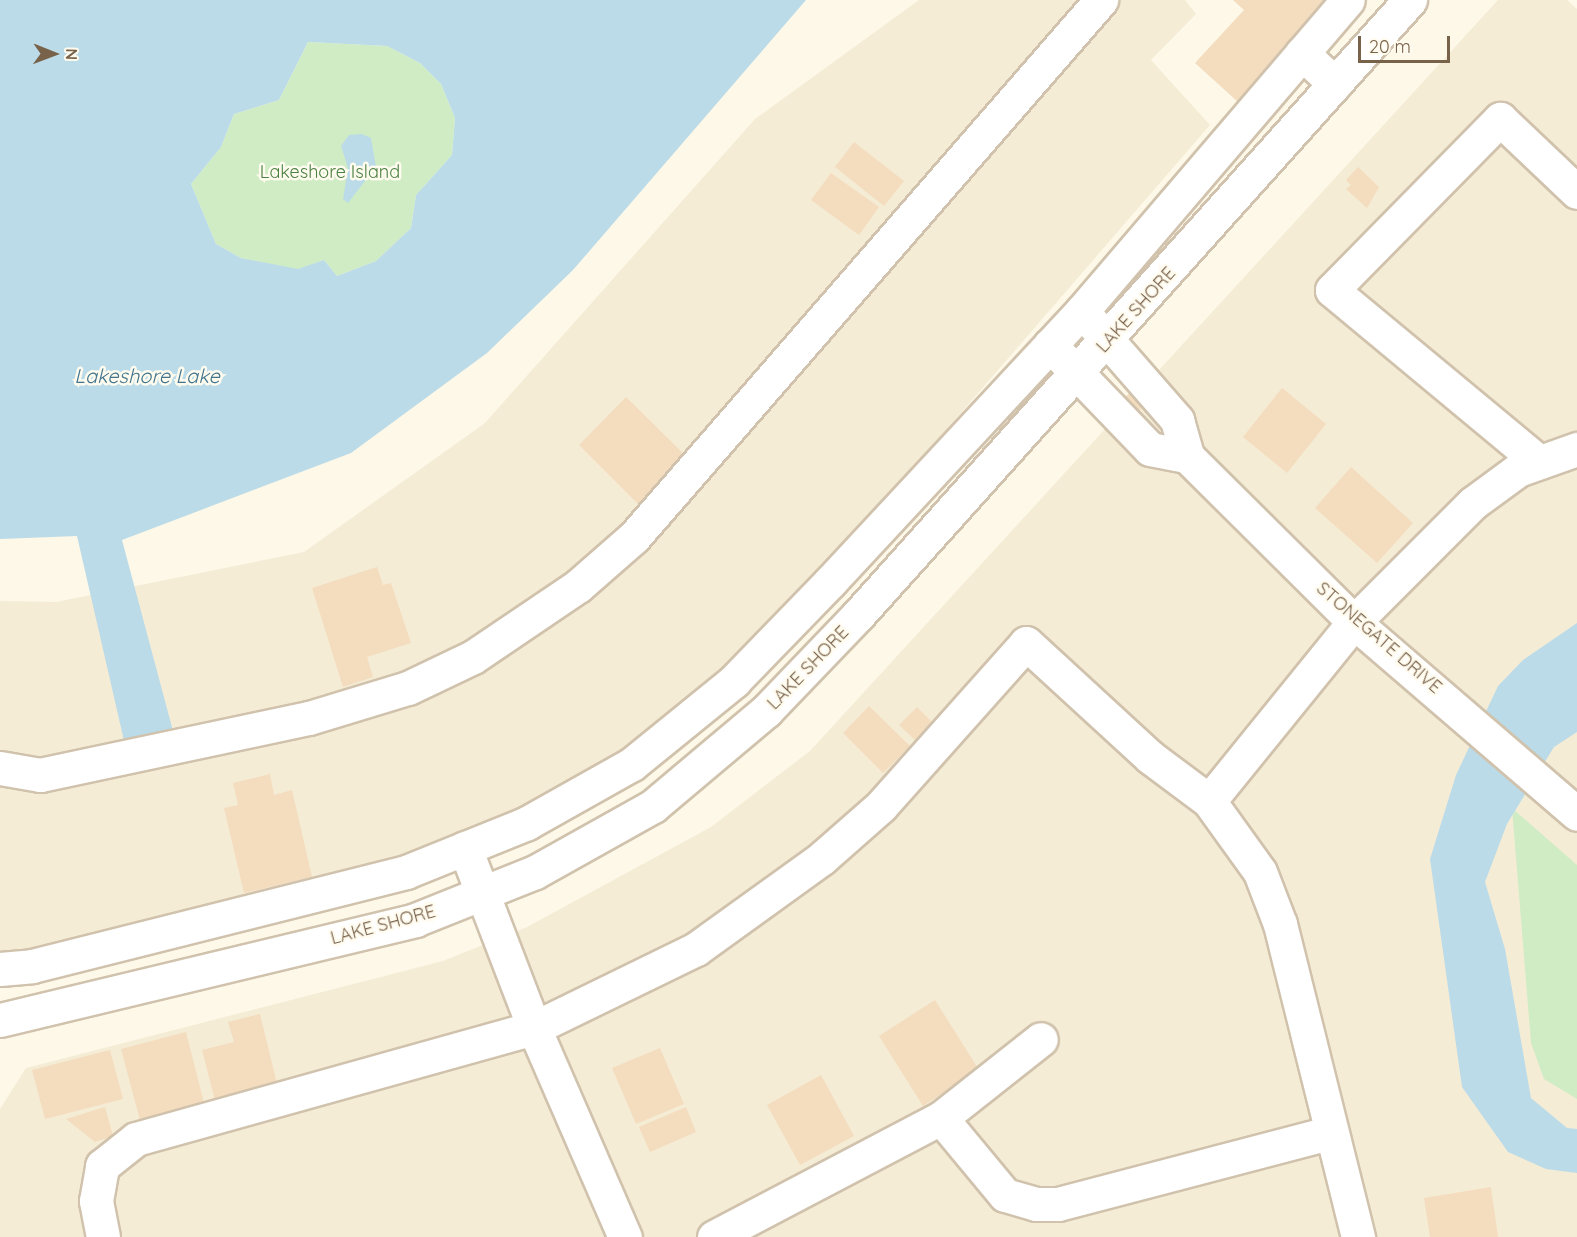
<!DOCTYPE html>
<html>
<head>
<meta charset="utf-8">
<style>
	body { margin:0 }
	#map { position:relative; width:1577px; height:1237px; overflow:hidden; background:#fdf8e8; font-family:Quicksand,sans-serif }
	div>[style] { position:absolute }
	[style*='--x'] { left:calc(var(--x)*1px); top:calc(var(--y)*1px); width:calc(var(--w)*1px); rotate:calc(var(--a)*1deg) }
	.residential>* { inset:0; background:#f5ecd6 }
	.green>* { inset:0; background:#cfecc5 }
	.water>* { inset:0; background:#bbdbe8 }
	.building>* { inset:0; background:#f4dcbe }
	.roads { filter:drop-shadow(2px 0 #d0c2ac) drop-shadow(-2px 0 #d0c2ac) drop-shadow(0 2px #d0c2ac) drop-shadow(0 -2px #d0c2ac) }
	.minor>* { height:33px; margin:-16.5px; padding:0 16.5px; transform-origin:16.5px; border-radius:16.5px; background:#fff }
	.tertiary>* { height:33px; margin:-16.5px; padding:0 16.5px; transform-origin:16.5px; border-radius:16.5px; background:#fff }
	span { translate:-50% -50%; white-space:nowrap; text-align:center; line-height:1.15; -webkit-text-stroke:5px #fffbef; paint-order:stroke }
	.park-label { font-size:18px; color:#4a8042 }
	.street-label { font-size:18px; color:#79624a }
	.water-label { font-size:20px; color:#42758d; font-style:italic }
	.north { position:absolute; left:24px; top:24px; width:60px; height:60px; -webkit-text-stroke:4px #fffbef; paint-order:stroke; rotate:91deg; font-size:16px; font-weight:700; line-height:24px; text-align:center; color:#79624a }
	.north::after { content:''; display:block; margin:auto; width:21px; height:27px; background:#79624a; clip-path:polygon(50% 0,100% 100%,50% 72%,0 100%) }
	.scale { position:absolute; left:1358px; top:36px; width:92px; height:27px; box-sizing:border-box; border:3px solid #79624a; border-top:0; padding-left:8px; font-size:18px; line-height:21px; white-space:nowrap; color:#79624a; -webkit-text-stroke:4px #fffbef; paint-order:stroke }
</style>
</head>
<body>
<div id="map">
	<div class="residential">
		<div style="clip-path:polygon(919px 0,1185px 0,1196px 14px,1151px 60px,1210px 125px,813px 584px,646px 742px,411px 867px,0 972px,0 601px,56px 602px,304px 552px,485px 423px,755px 119px)"></div>
		<div style="clip-path:polygon(1498px 0,1567px 0,1577px 9px,1577px 1237px,0 1237px,0 1109px,26px 1068px,443px 961px,527px 927px,711px 827px,810px 751px)"></div>
	</div>
	<div class="green">
		<div style="clip-path:polygon(308px 42px,387px 46px,420px 63px,441px 84px,455px 118px,452px 155px,416px 195px,411px 228px,376px 261px,337px 276px,324px 260px,298px 270px,241px 258px,216px 244px,191px 184px,221px 147px,234px 114px,279px 100px)"></div>
		<div style="clip-path:polygon(1512px 808px,1577px 865px,1577px 1099px,1544px 1079px,1531px 1043px)"></div>
	</div>
	<div class="water">
		<div style="clip-path:polygon(evenodd,0 0,806px 0,573px 270px,487px 353px,351px 453px,122px 540px,173px 731px,125px 745px,77px 536px,0 539px,0 0,308px 42px,387px 46px,420px 63px,441px 84px,455px 118px,452px 155px,416px 195px,411px 228px,376px 261px,337px 276px,324px 260px,298px 269px,241px 258px,216px 244px,191px 184px,221px 147px,234px 114px,279px 100px,308px 42px)"></div>
		<div style="clip-path:polygon(362px 134px,371px 138px,376px 167px,348px 203px,343px 199px,348px 168px,341px 146px,349px 135px)"></div>
		<div style="clip-path:polygon(1577px 623px,1577px 732px,1554px 747px,1507px 824px,1485px 882px,1505px 949px,1531px 1098px,1567px 1128px,1577px 1129px,1577px 1173px,1546px 1169px,1508px 1152px,1462px 1087px,1430px 859px,1456px 775px,1498px 686px,1523px 660px)"></div>
	</div>
	<div class="building">
		<div style="clip-path:polygon(1233px 0,1330px 0,1238px 102px,1195px 63px,1244px 10px)"></div>
		<div style="clip-path:polygon(854px 142px,904px 181px,884px 206px,835px 167px)"></div>
		<div style="clip-path:polygon(1358px 167px,1379px 187px,1367px 208px,1346px 189px,1351px 185px,1346px 180px)"></div>
		<div style="clip-path:polygon(831px 173px,879px 207px,859px 235px,811px 200px)"></div>
		<div style="clip-path:polygon(1135px 388px,1148px 402px,1135px 414px,1122px 400px)"></div>
		<div style="clip-path:polygon(1282px 388px,1326px 424px,1287px 473px,1243px 437px)"></div>
		<div style="clip-path:polygon(626px 397px,688px 458px,641px 507px,579px 445px)"></div>
		<div style="clip-path:polygon(1351px 467px,1413px 523px,1377px 563px,1315px 508px)"></div>
		<div style="clip-path:polygon(377px 567px,383px 585px,391px 583px,411px 643px,367px 657px,373px 677px,343px 687px,312px 588px)"></div>
		<div style="clip-path:polygon(869px 706px,910px 746px,883px 773px,843px 733px)"></div>
		<div style="clip-path:polygon(917px 707px,932px 722px,915px 740px,899px 725px)"></div>
		<div style="clip-path:polygon(270px 774px,274px 795px,292px 790px,312px 877px,244px 893px,224px 808px,238px 805px,233px 783px)"></div>
		<div style="clip-path:polygon(935px 1000px,979px 1070px,923px 1106px,879px 1036px)"></div>
		<div style="clip-path:polygon(260px 1014px,279px 1092px,217px 1108px,202px 1050px,234px 1042px,228px 1022px)"></div>
		<div style="clip-path:polygon(186px 1032px,205px 1107px,141px 1124px,121px 1049px)"></div>
		<div style="clip-path:polygon(660px 1048px,684px 1104px,636px 1124px,612px 1068px)"></div>
		<div style="clip-path:polygon(110px 1050px,123px 1099px,45px 1119px,32px 1070px)"></div>
		<div style="clip-path:polygon(821px 1075px,854px 1136px,800px 1165px,767px 1105px)"></div>
		<div style="clip-path:polygon(105px 1107px,113px 1136px,95px 1142px,66px 1119px)"></div>
		<div style="clip-path:polygon(686px 1107px,696px 1132px,650px 1152px,639px 1127px)"></div>
		<div style="clip-path:polygon(1491px 1187px,1498px 1237px,1430px 1237px,1424px 1198px)"></div>
	</div>
	<div class="roads">
		<div class="minor">
			<div style="--x:1302;--y:53;--w:45;--a:43.2"></div>
			<div style="--x:1082;--y:311;--w:145;--a:48.9"></div>
			<div style="--x:1177;--y:420;--w:37;--a:74"></div>
			<div style="--x:1187;--y:456;--w:235;--a:44.8"></div>
			<div style="--x:1354;--y:622;--w:294;--a:40.7"></div>
			<div style="--x:1050;--y:345;--w:144;--a:46.1"></div>
			<div style="--x:1150;--y:449;--w:38;--a:11"></div>
			<div style="--x:1539;--y:462;--w:269;--a:-140.3"></div>
			<div style="--x:1332;--y:290;--w:240;--a:-45.5"></div>
			<div style="--x:1500;--y:119;--w:106;--a:43.5"></div>
			<div style="--x:0;--y:768;--w:41;--a:9.9"></div>
			<div style="--x:40;--y:775;--w:275;--a:-12"></div>
			<div style="--x:309;--y:718;--w:103;--a:-16.9"></div>
			<div style="--x:408;--y:688;--w:72;--a:-25.5"></div>
			<div style="--x:473;--y:657;--w:127;--a:-34.1"></div>
			<div style="--x:578;--y:586;--w:74;--a:-41.2"></div>
			<div style="--x:634;--y:537;--w:712;--a:-48.99"></div>
			<div style="--x:1209;--y:801;--w:230;--a:-51"></div>
			<div style="--x:1354;--y:622;--w:168;--a:-45"></div>
			<div style="--x:1473;--y:503;--w:56;--a:-36.3"></div>
			<div style="--x:1518;--y:470;--w:63;--a:-19.6"></div>
			<div style="--x:465;--y:848;--w:193;--a:69"></div>
			<div style="--x:534;--y:1028;--w:228;--a:66.5"></div>
			<div style="--x:941;--y:1118;--w:100;--a:50.3"></div>
			<div style="--x:1005;--y:1195;--w:32;--a:16"></div>
			<div style="--x:1036;--y:1204;--w:22;--a:0"></div>
			<div style="--x:1058;--y:1204;--w:279;--a:-14.7"></div>
			<div style="--x:103;--y:1237;--w:37;--a:-101"></div>
			<div style="--x:96;--y:1201;--w:36;--a:-80"></div>
			<div style="--x:102;--y:1166;--w:43;--a:-38.5"></div>
			<div style="--x:136;--y:1139;--w:413;--a:-15.6"></div>
			<div style="--x:534;--y:1028;--w:180;--a:-26"></div>
			<div style="--x:696;--y:949;--w:155;--a:-35.8"></div>
			<div style="--x:822;--y:858;--w:79;--a:-41.4"></div>
			<div style="--x:881;--y:806;--w:218;--a:-48.3"></div>
			<div style="--x:1026;--y:643;--w:168;--a:42.6"></div>
			<div style="--x:1150;--y:757;--w:74;--a:36.7"></div>
			<div style="--x:1209;--y:801;--w:87;--a:54.3"></div>
			<div style="--x:1260;--y:872;--w:56;--a:69"></div>
			<div style="--x:1280;--y:924;--w:323;--a:76"></div>
			<div style="--x:714;--y:1237;--w:256;--a:-27.7"></div>
			<div style="--x:941;--y:1118;--w:127;--a:-38.3"></div>
		</div>
		<div class="tertiary">
			<div style="--x:0;--y:969;--w:32;--a:-5"></div>
			<div style="--x:32;--y:966;--w:386;--a:-14.1"></div>
			<div style="--x:406;--y:872;--w:131;--a:-22"></div>
			<div style="--x:527;--y:823;--w:120;--a:-29.3"></div>
			<div style="--x:632;--y:764;--w:132;--a:-39.1"></div>
			<div style="--x:734;--y:681;--w:138;--a:-45.9"></div>
			<div style="--x:830;--y:582;--w:370;--a:-47.1"></div>
			<div style="--x:1082;--y:311;--w:409;--a:-49.5"></div>
			<div style="--x:0;--y:1020;--w:427;--a:-13.5"></div>
			<div style="--x:415;--y:920;--w:129;--a:-21.8"></div>
			<div style="--x:535;--y:872;--w:135;--a:-29.2"></div>
			<div style="--x:653;--y:806;--w:148;--a:-40.1"></div>
			<div style="--x:766;--y:711;--w:134;--a:-46.2"></div>
			<div style="--x:859;--y:614;--w:825;--a:-48.1"></div>
		</div>
	</div>
	<div class="park-label">
		<span style="left:330px;top:172px">Lakeshore Island</span>
	</div>
	<div class="street-label">
		<span style="left:1136px;top:310px;rotate:-48deg">LAKE SHORE</span>
		<span style="left:1379px;top:638px;rotate:41deg">STONEGATE DRIVE</span>
		<span style="left:808px;top:668px;rotate:-46deg">LAKE SHORE</span>
		<span style="left:383px;top:925px;rotate:-15deg">LAKE SHORE</span>
	</div>
	<div class="water-label">
		<span style="left:147px;top:375px">Lakeshore Lake</span>
	</div>
	<div class="north">N</div>
	<div class="scale">20 m</div>
</div>
</body>
</html>
